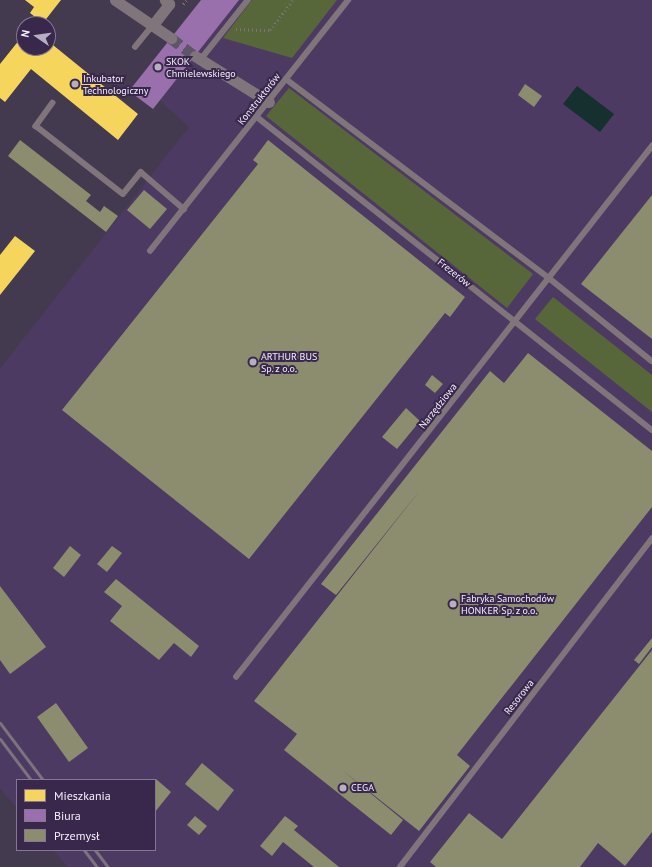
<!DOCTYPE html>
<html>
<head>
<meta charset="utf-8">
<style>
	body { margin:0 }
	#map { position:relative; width:652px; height:867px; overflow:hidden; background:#443a4f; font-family:"PT Sans",sans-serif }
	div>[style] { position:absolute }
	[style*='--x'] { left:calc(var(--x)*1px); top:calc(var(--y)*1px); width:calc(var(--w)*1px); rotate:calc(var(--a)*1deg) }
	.built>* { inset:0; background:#4d3a62 }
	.green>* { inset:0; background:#58673a }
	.water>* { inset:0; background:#15302e }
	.homes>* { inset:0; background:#f6d55c }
	.offices>* { inset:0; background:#9970ab }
	.industry>* { inset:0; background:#8c8c6e }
	.street-tunnel>* { height:11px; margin-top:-5.5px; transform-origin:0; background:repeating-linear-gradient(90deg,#5e5569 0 11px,transparent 0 16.5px) }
	.path>* { height:2.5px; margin-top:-1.25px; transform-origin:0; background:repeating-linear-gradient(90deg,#7c737b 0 1px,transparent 0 4px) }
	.lane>* { height:5.5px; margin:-2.75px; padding:0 2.75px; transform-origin:2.75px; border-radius:2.75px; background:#80757a }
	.street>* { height:11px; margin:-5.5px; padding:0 5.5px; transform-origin:5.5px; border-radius:5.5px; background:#80757a }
	.rail>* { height:3px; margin:-1.5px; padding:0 1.5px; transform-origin:1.5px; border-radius:1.5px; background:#7b737e }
	.dots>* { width:11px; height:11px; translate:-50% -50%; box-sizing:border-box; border:2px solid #39284c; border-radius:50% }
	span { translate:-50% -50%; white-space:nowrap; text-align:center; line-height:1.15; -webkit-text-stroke:4px #39284c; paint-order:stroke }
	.poi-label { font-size:10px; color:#f4eefd }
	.left { translate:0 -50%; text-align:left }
	.street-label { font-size:10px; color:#f4eefd }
	.legend { position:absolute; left:16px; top:779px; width:140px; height:72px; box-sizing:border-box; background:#39284c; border:1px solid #847793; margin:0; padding:5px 7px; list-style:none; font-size:12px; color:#f4eefd }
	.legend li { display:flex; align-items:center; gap:8px; height:20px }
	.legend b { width:20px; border:1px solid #847793 }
	.north { position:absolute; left:16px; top:16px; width:40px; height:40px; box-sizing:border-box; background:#39284c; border:1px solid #847793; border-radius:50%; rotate:283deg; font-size:11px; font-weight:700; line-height:16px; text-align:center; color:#f4eefd }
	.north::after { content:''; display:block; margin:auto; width:14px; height:18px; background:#b6afc0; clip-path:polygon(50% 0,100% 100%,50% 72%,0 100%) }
</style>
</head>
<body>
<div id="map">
	<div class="built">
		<div style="clip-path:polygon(238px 0,652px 0,652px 867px,68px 867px,53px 850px,155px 850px,155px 780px,17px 780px,17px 808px,0 788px,0 369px,189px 127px,159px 100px)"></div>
	</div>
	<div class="green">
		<div style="clip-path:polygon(252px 0,337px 0,292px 58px,223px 38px)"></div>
		<div style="clip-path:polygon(289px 88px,533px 274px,507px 308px,266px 116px)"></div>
		<div style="clip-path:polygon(553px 297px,652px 375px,652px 412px,535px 319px)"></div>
	</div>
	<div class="water">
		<div style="clip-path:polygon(577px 86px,614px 114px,600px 132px,563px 104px)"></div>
	</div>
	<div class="homes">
		<div style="clip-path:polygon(25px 0,61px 0,43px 23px,30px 13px,34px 7px)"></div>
		<div style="clip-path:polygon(24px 34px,24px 48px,48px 48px,48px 41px,138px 114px,118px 140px,31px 69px,5px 102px,0 98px,0 64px)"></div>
		<div style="clip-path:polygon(15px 236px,35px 251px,0 295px,0 255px)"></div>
	</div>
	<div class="offices">
		<div style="clip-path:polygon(201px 0,239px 0,153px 109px,129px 91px)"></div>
	</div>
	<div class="industry">
		<div style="clip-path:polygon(525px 84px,542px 96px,534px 107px,518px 95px)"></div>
		<div style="clip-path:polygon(20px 140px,91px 195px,86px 201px,100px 212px,104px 206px,118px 216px,106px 232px,8px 156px)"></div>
		<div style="clip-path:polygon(268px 140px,465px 297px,450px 317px,445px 313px,249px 559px,62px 410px,258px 164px,253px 160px)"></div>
		<div style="clip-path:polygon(144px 190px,167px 209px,150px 229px,127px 210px)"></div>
		<div style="clip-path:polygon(652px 195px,652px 339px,581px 284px)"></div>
		<div style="clip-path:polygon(528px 353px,652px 451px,652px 507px,457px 755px,470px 766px,419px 831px,342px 770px,403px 820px,391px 835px,284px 750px,297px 734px,254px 701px,421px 489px,336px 595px,321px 584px,490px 371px,504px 383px)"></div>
		<div style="clip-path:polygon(432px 375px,443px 384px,435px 393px,425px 385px)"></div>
		<div style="clip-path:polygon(406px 408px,420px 421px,397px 449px,382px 437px)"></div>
		<div style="clip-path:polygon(70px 546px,81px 555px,64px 577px,53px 568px)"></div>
		<div style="clip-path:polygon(112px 546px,122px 553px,107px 572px,97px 564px)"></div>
		<div style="clip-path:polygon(116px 579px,199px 646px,191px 657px,174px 643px,159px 660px,110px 621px,122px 606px,104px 592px)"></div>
		<div style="clip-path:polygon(0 586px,46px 647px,10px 674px,0 660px)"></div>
		<div style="clip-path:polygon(652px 638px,652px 647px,639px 664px,634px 660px)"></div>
		<div style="clip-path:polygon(652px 650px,652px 832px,625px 866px,598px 843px,580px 867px,436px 867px,430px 862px,469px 813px,502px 839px)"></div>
		<div style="clip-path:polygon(56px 703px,88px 748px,69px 762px,37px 717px)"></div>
		<div style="clip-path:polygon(202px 763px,234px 790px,218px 811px,185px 784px)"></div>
		<div style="clip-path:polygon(156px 779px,171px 792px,155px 812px,155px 781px)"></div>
		<div style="clip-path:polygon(195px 816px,207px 826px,199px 835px,187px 825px)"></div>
		<div style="clip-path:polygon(285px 816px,298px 826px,294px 830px,339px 867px,314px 867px,283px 842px,272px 856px,260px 846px)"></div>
	</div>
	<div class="street-tunnel">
		<div style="--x:171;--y:38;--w:30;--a:37"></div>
	</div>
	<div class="path">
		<div style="--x:183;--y:4;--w:6;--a:-45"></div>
		<div style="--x:236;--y:29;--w:34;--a:2"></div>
		<div style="--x:270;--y:30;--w:38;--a:-53"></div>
	</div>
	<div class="lane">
		<div style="--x:135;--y:47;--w:27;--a:-51"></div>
		<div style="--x:201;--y:59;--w:75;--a:-51.5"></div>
		<div style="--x:286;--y:79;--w:330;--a:37.1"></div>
		<div style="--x:549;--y:278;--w:132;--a:38.9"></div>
		<div style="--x:53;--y:103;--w:29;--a:126"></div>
		<div style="--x:36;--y:126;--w:110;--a:38"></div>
		<div style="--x:123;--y:194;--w:28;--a:-51"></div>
		<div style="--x:141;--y:172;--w:57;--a:40.7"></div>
		<div style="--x:257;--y:117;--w:504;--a:38.39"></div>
		<div style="--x:150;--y:251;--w:320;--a:-51.7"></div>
		<div style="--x:236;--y:677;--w:675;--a:-51.92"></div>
		<div style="--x:400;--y:867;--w:414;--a:-52.5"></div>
	</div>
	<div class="street">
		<div style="--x:115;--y:0;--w:68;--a:34.2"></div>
		<div style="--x:152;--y:26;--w:28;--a:-52"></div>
		<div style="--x:169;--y:4;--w:6;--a:-135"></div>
		<div style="--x:195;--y:56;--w:87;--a:31.9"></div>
	</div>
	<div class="rail">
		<div style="--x:0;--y:723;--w:71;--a:53"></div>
		<div style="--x:0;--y:739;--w:51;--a:52.9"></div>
		<div style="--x:84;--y:850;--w:21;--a:53"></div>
		<div style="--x:95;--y:850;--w:21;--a:53"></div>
	</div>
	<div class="dots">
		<div style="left:158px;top:67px;background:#b6afc0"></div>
		<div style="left:75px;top:84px;background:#b6afc0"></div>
		<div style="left:253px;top:362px;background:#b6afc0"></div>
		<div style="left:453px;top:604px;background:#b6afc0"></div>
		<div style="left:343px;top:788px;background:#b6afc0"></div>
	</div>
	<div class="poi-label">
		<span class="left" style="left:166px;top:67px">SKOK<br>Chmielewskiego</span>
		<span class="left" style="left:83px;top:84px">Inkubator<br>Technologiczny</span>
		<span class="left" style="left:261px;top:362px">ARTHUR BUS<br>Sp. z o.o.</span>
		<span class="left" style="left:461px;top:604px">Fabryka Samochodów<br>HONKER Sp. z o.o.</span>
		<span class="left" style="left:351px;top:788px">CEGA</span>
	</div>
	<div class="street-label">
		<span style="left:259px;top:99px;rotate:-52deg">Konstruktorów</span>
		<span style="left:454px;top:273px;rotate:38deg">Frezerów</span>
		<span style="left:438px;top:406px;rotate:-52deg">Narzędziowa</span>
		<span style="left:519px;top:697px;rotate:-52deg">Resorowa</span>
	</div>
	<ul class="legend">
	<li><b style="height:11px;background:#f6d55c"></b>Mieszkania</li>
	<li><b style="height:11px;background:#9970ab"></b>Biura</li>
	<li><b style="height:11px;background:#8c8c6e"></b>Przemysł</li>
	</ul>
	<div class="north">N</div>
</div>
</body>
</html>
